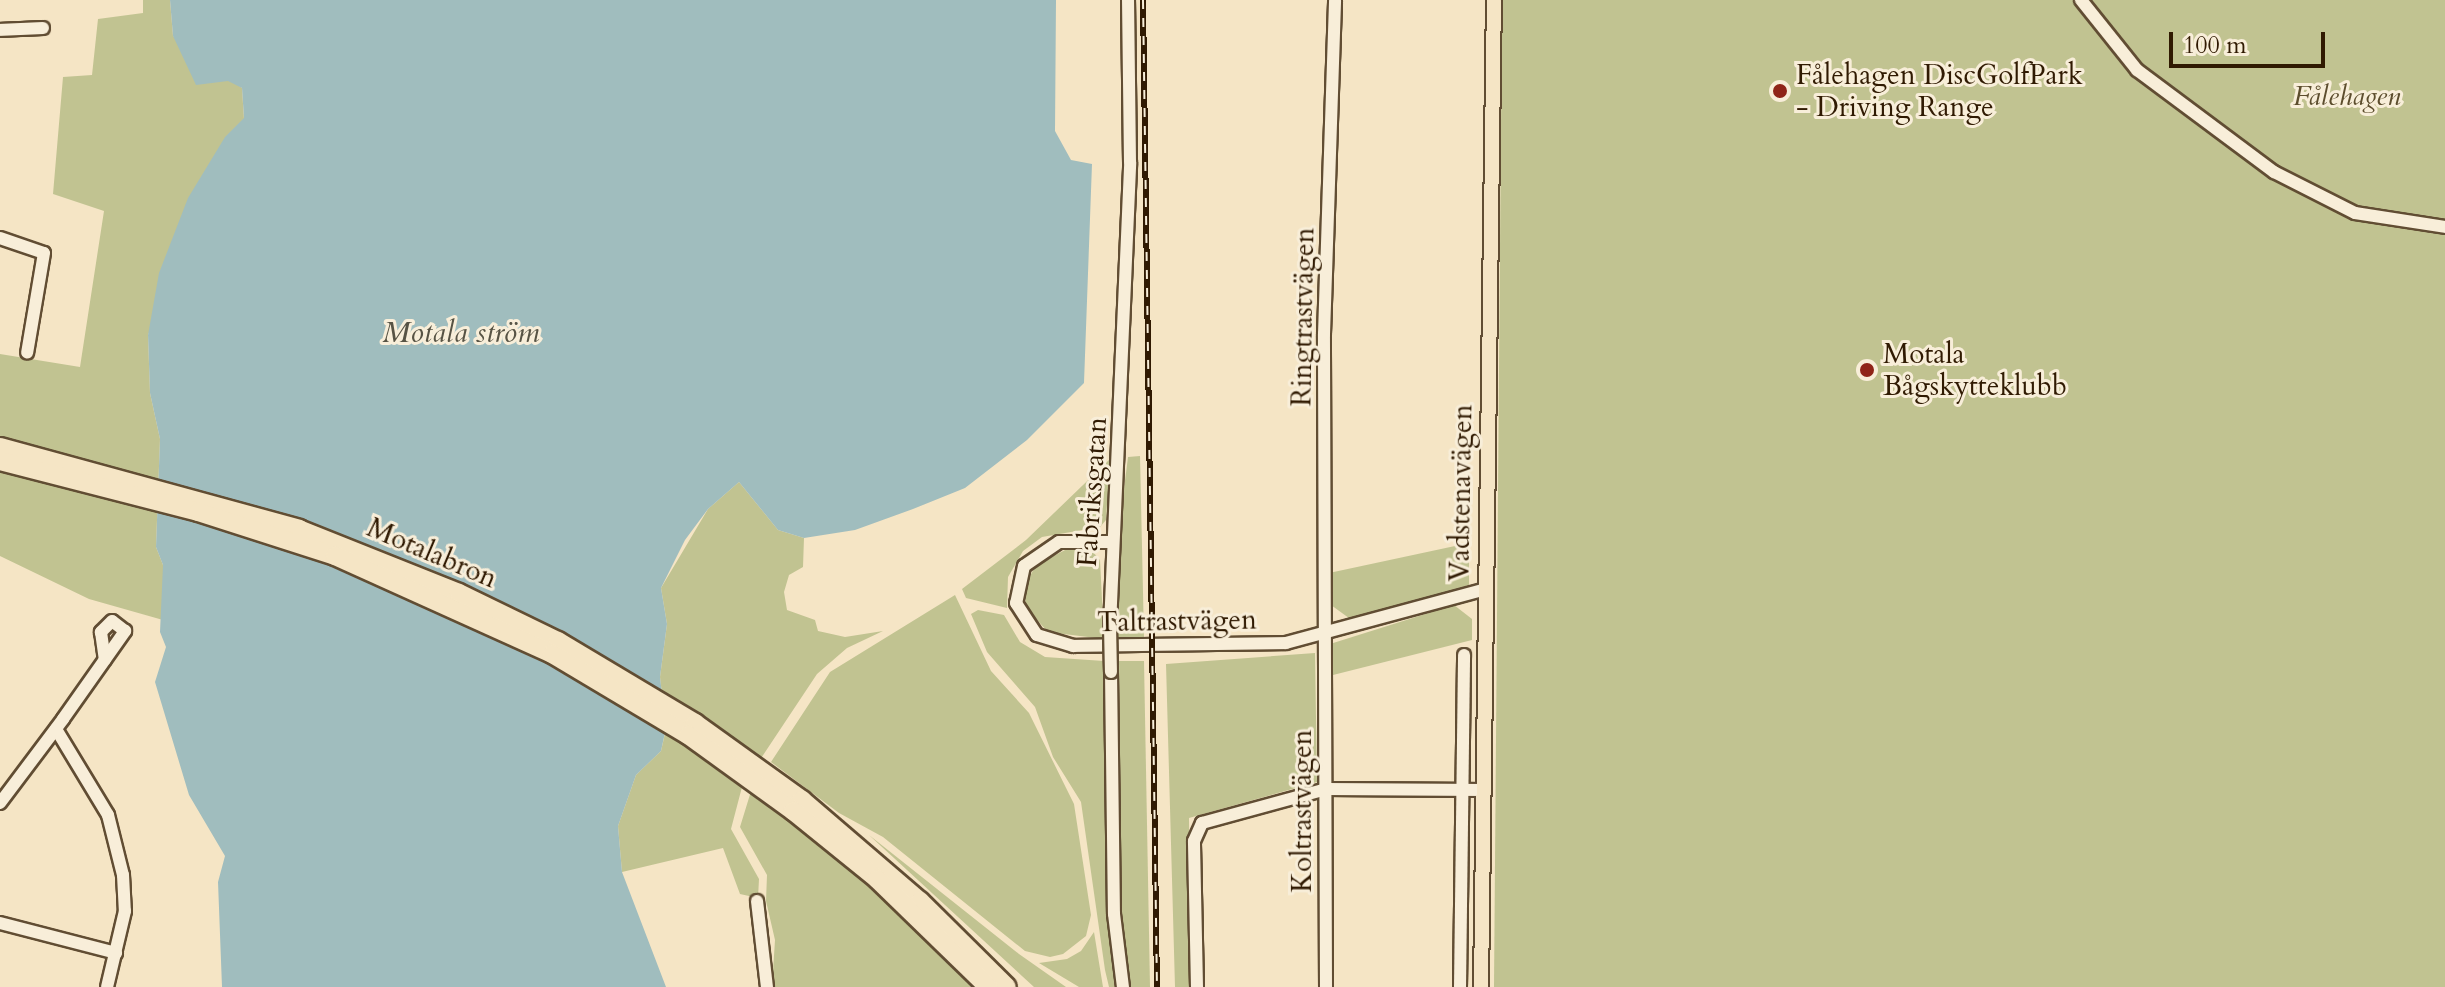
<!DOCTYPE html>
<html>
<head>
<meta charset="utf-8">
<style>
	body { margin:0 }
	#map { position:relative; width:2445px; height:987px; overflow:hidden; background:#f5e5c5; font-family:Cardo,serif }
	div>[style] { position:absolute }
	[style*='--x'] { left:calc(var(--x)*1px); top:calc(var(--y)*1px); width:calc(var(--w)*1px); rotate:calc(var(--a)*1deg) }
	.green>* { inset:0; background:#c1c391 }
	.water>* { inset:0; background:#a0bdbe }
	.roads { filter:drop-shadow(2px 0 #614d33) drop-shadow(-2px 0 #614d33) drop-shadow(0 2px #614d33) drop-shadow(0 -2px #614d33) }
	.minor>* { height:12px; margin:-6px; padding:0 6px; transform-origin:6px; border-radius:6px; background:#f8eed9 }
	.major>* { height:14px; margin:-7px; padding:0 7px; transform-origin:7px; border-radius:7px; background:#f5e5c5 }
	.highway>* { height:18px; margin:-9px; padding:0 9px; transform-origin:9px; border-radius:9px; background:#f5e5c5 }
	.rail>* { height:6px; margin-top:-3px; transform-origin:0; background:repeating-linear-gradient(90deg,#f8eed9 0 9px,#301a02 0 18px); box-sizing:border-box; border-block:2px solid #301a02 }
	.bridges { filter:drop-shadow(2px 0 #614d33) drop-shadow(-2px 0 #614d33) drop-shadow(0 2px #614d33) drop-shadow(0 -2px #614d33) }
	.minor-bridge>* { height:12px; margin:-6px; padding:0 6px; transform-origin:6px; border-radius:6px; background:#f8eed9 }
	.dots>* { width:22px; height:22px; translate:-50% -50%; box-sizing:border-box; border:4px solid #f8eed9; border-radius:50% }
	span { translate:-50% -50%; white-space:nowrap; text-align:center; line-height:1.15; -webkit-text-stroke:6px #f8eed9; paint-order:stroke }
	.poi-label { font-size:28px; color:#301a02 }
	.left { translate:0 -50%; text-align:left }
	.park-label { font-size:28px; color:#5c4d2d; font-style:italic }
	.street-label { font-size:28px; color:#301a02 }
	.water-label { font-size:30px; color:#575344; font-style:italic }
	.scale { position:absolute; left:2169px; top:32px; width:156px; height:36px; box-sizing:border-box; border:4px solid #301a02; border-top:0; padding-left:10px; font-size:24px; line-height:28px; white-space:nowrap; color:#301a02; -webkit-text-stroke:6px #f8eed9; paint-order:stroke }
</style>
</head>
<body>
<div id="map">
	<div class="green">
		<div style="clip-path:polygon(143px 0,170px 0,173px 36px,242px 88px,244px 119px,225px 138px,148px 335px,150px 393px,160px 439px,156px 547px,163px 565px,163px 620px,89px 599px,0 556px,0 354px,80px 367px,104px 211px,53px 194px,63px 77px,92px 75px,98px 19px,143px 13px)"></div>
		<div style="clip-path:polygon(1502px 0,2445px 0,2445px 987px,1494px 987px)"></div>
		<div style="clip-path:polygon(1140px 456px,1144px 638px,1118px 639px,1120px 520px,1128px 457px)"></div>
		<div style="clip-path:polygon(1110px 459px,1106px 520px,1100px 527px,1042px 537px,1023px 551px,1008px 577px,1007px 608px,966px 598px,962px 589px,1026px 540px)"></div>
		<div style="clip-path:polygon(739px 482px,778px 530px,804px 538px,803px 567px,789px 575px,784px 592px,787px 610px,815px 620px,818px 631px,845px 637px,883px 631px,847px 648px,817px 674px,742px 787px,731px 829px,759px 879px,758px 898px,740px 894px,723px 848px,622px 872px,618px 826px,636px 775px,661px 751px,666px 729px,660px 677px,667px 624px,661px 588px,708px 509px)"></div>
		<div style="clip-path:polygon(1469px 543px,1469px 585px,1353px 621px,1331px 605px,1329px 573px)"></div>
		<div style="clip-path:polygon(1069px 548px,1093px 552px,1100px 560px,1104px 639px,1048px 632px,1027px 609px,1023px 589px,1036px 565px)"></div>
		<div style="clip-path:polygon(955px 595px,991px 671px,1029px 713px,1074px 804px,1091px 915px,1086px 936px,1063px 954px,1050px 957px,1025px 951px,883px 837px,839px 813px,771px 762px,830px 672px)"></div>
		<div style="clip-path:polygon(1454px 605px,1472px 619px,1472px 640px,1329px 676px,1330px 644px)"></div>
		<div style="clip-path:polygon(978px 610px,1004px 615px,1020px 642px,1045px 657px,1104px 661px,1107px 879px,1116px 987px,1109px 987px,1105px 970px,1081px 802px,1053px 757px,1035px 707px,987px 652px,971px 614px)"></div>
		<div style="clip-path:polygon(1315px 653px,1317px 782px,1189px 818px,1191px 987px,1175px 987px,1166px 664px)"></div>
		<div style="clip-path:polygon(1119px 661px,1144px 661px,1150px 987px,1129px 987px,1122px 951px)"></div>
		<div style="clip-path:polygon(752px 788px,864px 878px,977px 987px,772px 987px,775px 940px,766px 901px,767px 875px,740px 827px)"></div>
		<div style="clip-path:polygon(869px 835px,1019px 954px,1066px 987px,1034px 987px)"></div>
		<div style="clip-path:polygon(1094px 932px,1103px 987px,1079px 987px,1039px 963px,1067px 959px,1081px 951px)"></div>
	</div>
	<div class="water">
		<div style="clip-path:polygon(170px 0,1056px 0,1055px 131px,1071px 160px,1092px 164px,1084px 383px,1027px 440px,965px 488px,913px 509px,855px 530px,804px 538px,778px 530px,739px 482px,708px 509px,685px 540px,661px 588px,667px 624px,660px 677px,666px 728px,661px 751px,636px 775px,618px 826px,622px 872px,666px 987px,222px 987px,218px 882px,225px 856px,189px 795px,155px 682px,166px 647px,160px 632px,163px 565px,156px 547px,160px 439px,150px 393px,148px 335px,159px 273px,188px 198px,225px 137px,244px 118px,242px 88px,228px 81px,196px 85px,173px 36px)"></div>
	</div>
	<div class="roads">
		<div class="minor">
			<div style="--x:2081;--y:0;--w:90;--a:51.3"></div>
			<div style="--x:2137;--y:70;--w:171;--a:36.7"></div>
			<div style="--x:2274;--y:172;--w:91;--a:26.8"></div>
			<div style="--x:2355;--y:213;--w:91;--a:8.8"></div>
			<div style="--x:0;--y:30;--w:43;--a:-2.7"></div>
			<div style="--x:0;--y:238;--w:46;--a:18.8"></div>
			<div style="--x:44;--y:253;--w:101;--a:99.6"></div>
			<div style="--x:1111;--y:542;--w:52;--a:180"></div>
			<div style="--x:1059;--y:542;--w:42;--a:145.6"></div>
			<div style="--x:1024;--y:566;--w:38;--a:102"></div>
			<div style="--x:1016;--y:603;--w:38;--a:57"></div>
			<div style="--x:1037;--y:635;--w:38;--a:17"></div>
			<div style="--x:1073;--y:646;--w:213;--a:-0.8"></div>
			<div style="--x:1286;--y:643;--w:207;--a:-15.1"></div>
			<div style="--x:1110;--y:626;--w:464;--a:-87.5"></div>
			<div style="--x:1130;--y:162;--w:162;--a:-90.7"></div>
			<div style="--x:1111;--y:672;--w:242;--a:89.3"></div>
			<div style="--x:1114;--y:914;--w:74;--a:83"></div>
			<div style="--x:56;--y:729;--w:100;--a:58.8"></div>
			<div style="--x:108;--y:815;--w:62;--a:76"></div>
			<div style="--x:123;--y:875;--w:36;--a:87"></div>
			<div style="--x:125;--y:911;--w:78;--a:103.3"></div>
			<div style="--x:0;--y:803;--w:105;--a:-53.1"></div>
			<div style="--x:63;--y:719;--w:108;--a:-54.8"></div>
			<div style="--x:125;--y:631;--w:16;--a:-142"></div>
			<div style="--x:112;--y:621;--w:16;--a:135"></div>
			<div style="--x:101;--y:632;--w:28;--a:82"></div>
			<div style="--x:757;--y:901;--w:87;--a:83.4"></div>
			<div style="--x:0;--y:923;--w:120;--a:14.5"></div>
			<div style="--x:1197;--y:987;--w:146;--a:-91.2"></div>
			<div style="--x:1194;--y:841;--w:20;--a:-66"></div>
			<div style="--x:1202;--y:823;--w:129;--a:-15.3"></div>
			<div style="--x:1326;--y:789;--w:158;--a:0.4"></div>
			<div style="--x:1326;--y:987;--w:653;--a:-90.18"></div>
			<div style="--x:1324;--y:334;--w:334;--a:-88.1"></div>
			<div style="--x:1460;--y:987;--w:332;--a:-89.3"></div>
		</div>
		<div class="major">
			<div style="--x:1481;--y:987;--w:987;--a:-89.25"></div>
		</div>
		<div class="highway">
			<div style="--x:0;--y:447;--w:310;--a:15.3"></div>
			<div style="--x:299;--y:529;--w:172;--a:21.8"></div>
			<div style="--x:459;--y:593;--w:110;--a:25.9"></div>
			<div style="--x:558;--y:641;--w:160;--a:30.9"></div>
			<div style="--x:695;--y:723;--w:132;--a:35.7"></div>
			<div style="--x:802;--y:800;--w:155;--a:40.6"></div>
			<div style="--x:920;--y:901;--w:122;--a:44.7"></div>
			<div style="--x:0;--y:461;--w:204;--a:14.4"></div>
			<div style="--x:198;--y:512;--w:144;--a:17.8"></div>
			<div style="--x:335;--y:556;--w:238;--a:24.3"></div>
			<div style="--x:552;--y:654;--w:158;--a:30.8"></div>
			<div style="--x:688;--y:735;--w:130;--a:35.9"></div>
			<div style="--x:793;--y:811;--w:108;--a:39"></div>
			<div style="--x:877;--y:879;--w:155;--a:44.2"></div>
		</div>
	</div>
	<div class="rail">
		<div style="--x:1143;--y:0;--w:987;--a:89.19"></div>
	</div>
	<div class="bridges">
		<div class="minor-bridge">
			<div style="--x:1110;--y:626;--w:46;--a:88.8"></div>
		</div>
	</div>
	<div class="dots">
		<div style="left:1780px;top:91px;background:#8f2418"></div>
		<div style="left:1867px;top:370px;background:#8f2418"></div>
	</div>
	<div class="poi-label">
		<span class="left" style="left:1796px;top:91px">Fålehagen DiscGolfPark<br>- Driving Range</span>
		<span class="left" style="left:1883px;top:370px">Motala<br>Bågskytteklubb</span>
	</div>
	<div class="park-label">
		<span style="left:2347px;top:96px">Fålehagen</span>
	</div>
	<div class="street-label">
		<span style="left:1303px;top:317px;rotate:-89deg">Ringtrastvägen</span>
		<span style="left:1092px;top:492px;rotate:-86deg">Fabriksgatan</span>
		<span style="left:1461px;top:493px;rotate:-89deg">Vadstenavägen</span>
		<span style="left:432px;top:553px;rotate:23deg">Motalabron</span>
		<span style="left:1177px;top:621px;rotate:-1deg">Taltrastvägen</span>
		<span style="left:1302px;top:811px;rotate:-90deg">Koltrastvägen</span>
	</div>
	<div class="water-label">
		<span style="left:461px;top:333px">Motala ström</span>
	</div>
	<div class="scale">100 m</div>
</div>
</body>
</html>
